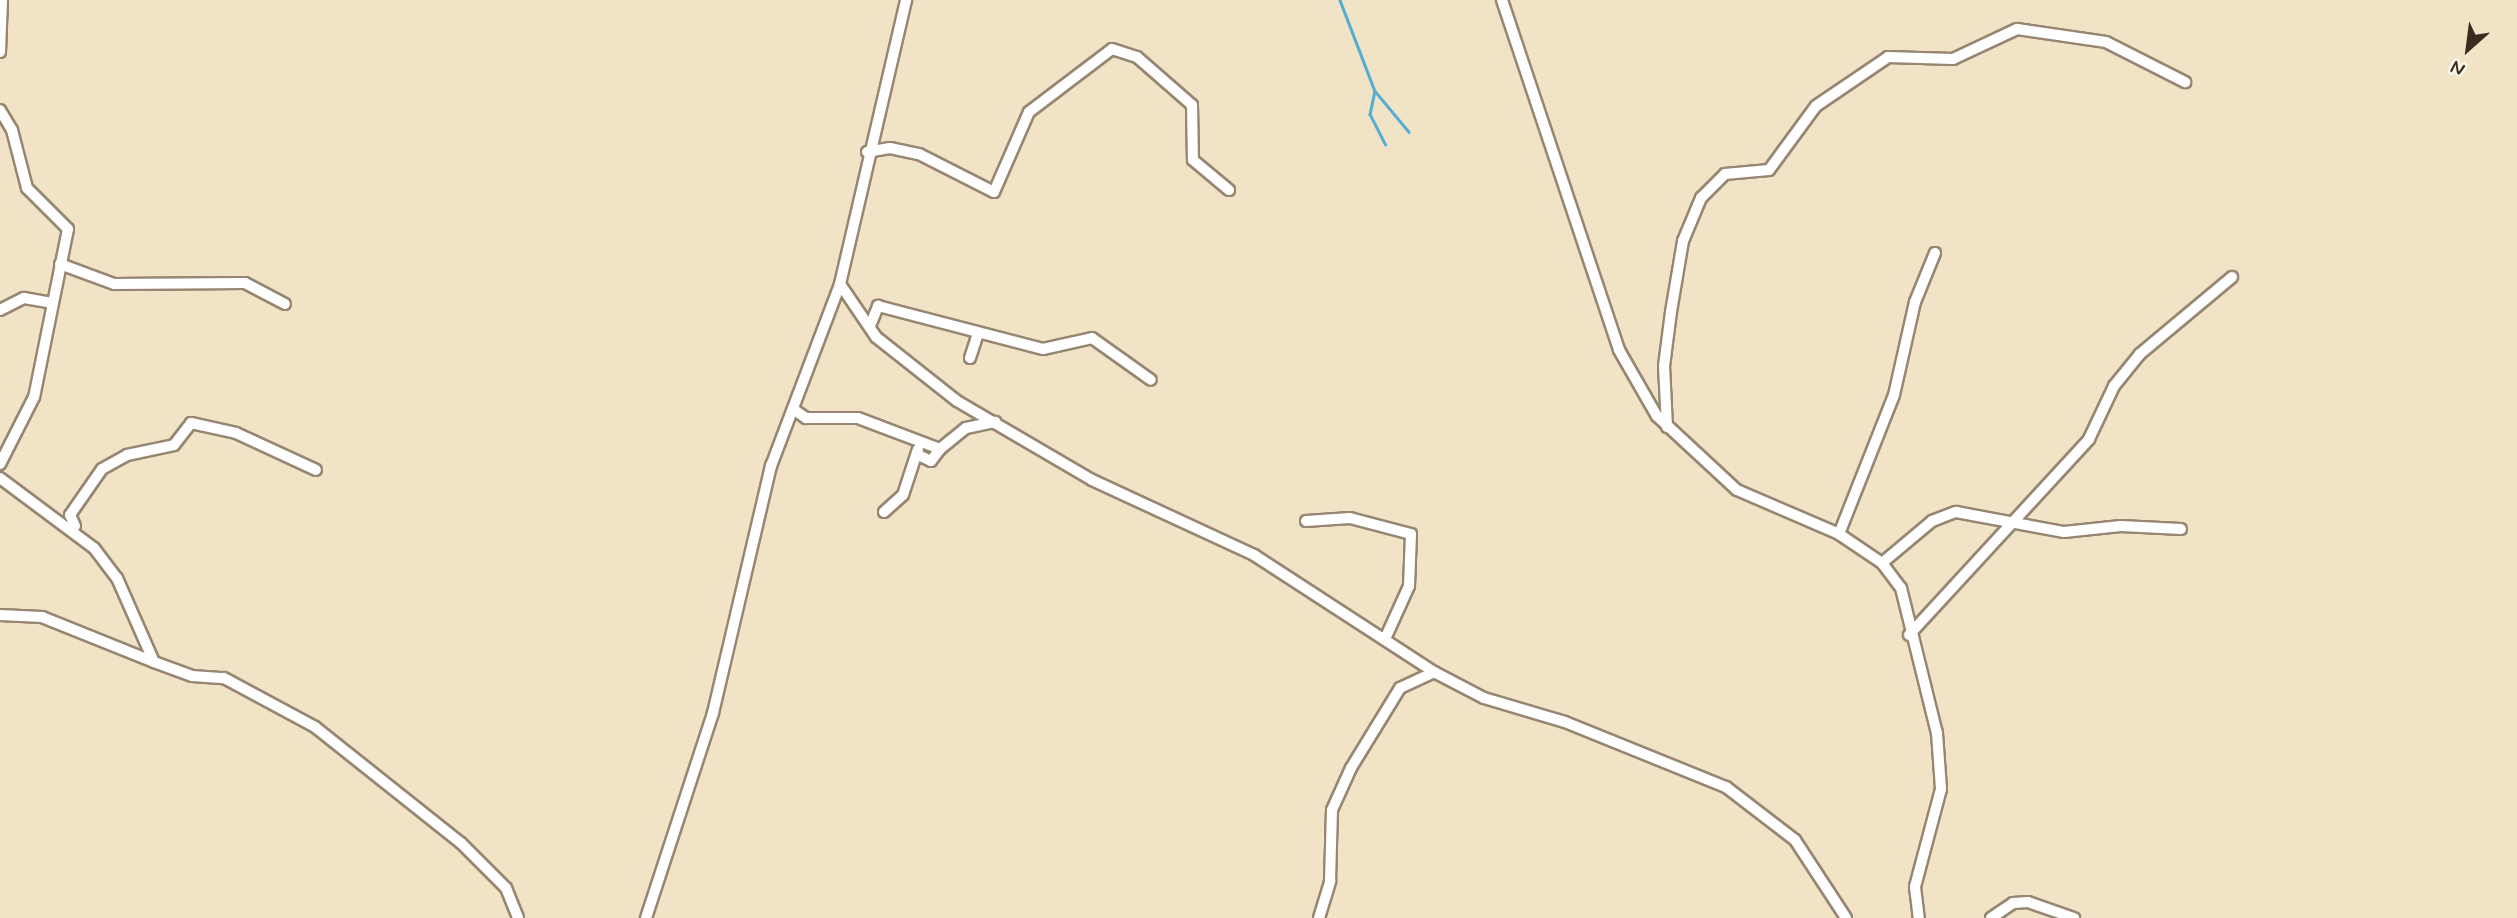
<!DOCTYPE html>
<html>
<head>
<meta charset="utf-8">
<style>
	body { margin:0 }
	#map { position:relative; width:2517px; height:918px; overflow:hidden; background:#f1e3c6; font-family:Mynerve,sans-serif }
	div>[style] { position:absolute }
	[style*='--x'] { left:calc(var(--x)*1px); top:calc(var(--y)*1px); width:calc(var(--w)*1px); rotate:calc(var(--a)*1deg) }
	.stream>* { height:2.5px; margin:-1.25px; padding:0 1.25px; transform-origin:1.25px; border-radius:1.25px; background:#55add2 }
	.roads { filter:drop-shadow(2px 0 #968672) drop-shadow(-2px 0 #968672) drop-shadow(0 2px #968672) drop-shadow(0 -2px #968672) }
	.street>* { height:10px; margin:-5px; padding:0 5px; transform-origin:5px; border-radius:5px; background:#fff }
	span { translate:-50% -50%; white-space:nowrap; text-align:center; line-height:1.15; -webkit-text-stroke:5px #fbf7ec; paint-order:stroke }
	.north { position:absolute; left:2433px; top:14px; width:70px; height:70px; -webkit-text-stroke:5px #fbf7ec; paint-order:stroke; rotate:208deg; font-size:19px; font-weight:700; line-height:28px; text-align:center; color:#3b2a1e }
	.north::after { content:''; display:block; margin:auto; width:24px; height:32px; background:#3b2a1e; clip-path:polygon(50% 0,100% 100%,50% 72%,0 100%) }
</style>
</head>
<body>
<div id="map">
	<div class="stream">
		<div style="--x:1340;--y:0;--w:97;--a:69"></div>
		<div style="--x:1375;--y:91;--w:53;--a:50.3"></div>
		<div style="--x:1375;--y:91;--w:24;--a:102"></div>
		<div style="--x:1370;--y:114;--w:34;--a:63"></div>
	</div>
	<div class="roads">
		<div class="street">
			<div style="--x:1502;--y:0;--w:369;--a:71.5"></div>
			<div style="--x:1619;--y:350;--w:76;--a:60.1"></div>
			<div style="--x:1657;--y:416;--w:109;--a:42.8"></div>
			<div style="--x:1737;--y:490;--w:111;--a:23.3"></div>
			<div style="--x:1839;--y:534;--w:52;--a:34"></div>
			<div style="--x:1882;--y:563;--w:31;--a:53"></div>
			<div style="--x:1901;--y:588;--w:149;--a:76.1"></div>
			<div style="--x:1937;--y:733;--w:56;--a:85.9"></div>
			<div style="--x:1941;--y:789;--w:101;--a:104.9"></div>
			<div style="--x:1915;--y:887;--w:31;--a:83"></div>
			<div style="--x:0;--y:52;--w:52;--a:-87.8"></div>
			<div style="--x:0;--y:110;--w:23;--a:59"></div>
			<div style="--x:12;--y:130;--w:60;--a:75.5"></div>
			<div style="--x:27;--y:188;--w:58;--a:45"></div>
			<div style="--x:68;--y:229;--w:171;--a:101.4"></div>
			<div style="--x:34;--y:397;--w:75;--a:116.9"></div>
			<div style="--x:867;--y:152;--w:23;--a:-10"></div>
			<div style="--x:890;--y:148;--w:30;--a:12"></div>
			<div style="--x:919;--y:154;--w:84;--a:26.9"></div>
			<div style="--x:994;--y:192;--w:87;--a:-66.4"></div>
			<div style="--x:1029;--y:112;--w:104;--a:-37.2"></div>
			<div style="--x:1112;--y:49;--w:26;--a:18"></div>
			<div style="--x:1137;--y:57;--w:73;--a:41.1"></div>
			<div style="--x:1192;--y:105;--w:55;--a:89"></div>
			<div style="--x:1193;--y:160;--w:47;--a:39.8"></div>
			<div style="--x:60;--y:264;--w:58;--a:20.3"></div>
			<div style="--x:114;--y:284;--w:131;--a:-0.4"></div>
			<div style="--x:245;--y:283;--w:45;--a:27.7"></div>
			<div style="--x:840;--y:284;--w:64;--a:55.8"></div>
			<div style="--x:876;--y:337;--w:103;--a:38.3"></div>
			<div style="--x:957;--y:401;--w:156;--a:30.3"></div>
			<div style="--x:1092;--y:480;--w:179;--a:24.8"></div>
			<div style="--x:1254;--y:555;--w:215;--a:33"></div>
			<div style="--x:0;--y:310;--w:27;--a:-27"></div>
			<div style="--x:24;--y:298;--w:27;--a:10"></div>
			<div style="--x:870;--y:326;--w:22;--a:-68"></div>
			<div style="--x:878;--y:306;--w:171;--a:14.6"></div>
			<div style="--x:1043;--y:349;--w:50;--a:-12.7"></div>
			<div style="--x:1092;--y:338;--w:72;--a:35.4"></div>
			<div style="--x:970;--y:358;--w:26;--a:-72"></div>
			<div style="--x:793;--y:409;--w:16;--a:35"></div>
			<div style="--x:806;--y:418;--w:52;--a:0"></div>
			<div style="--x:858;--y:418;--w:88;--a:20.7"></div>
			<div style="--x:940;--y:449;--w:15;--a:127"></div>
			<div style="--x:931;--y:461;--w:14;--a:-155"></div>
			<div style="--x:1667;--y:427;--w:61;--a:-92.8"></div>
			<div style="--x:1664;--y:366;--w:54;--a:-82.6"></div>
			<div style="--x:1671;--y:312;--w:72;--a:-80.4"></div>
			<div style="--x:1683;--y:241;--w:47;--a:-67.3"></div>
			<div style="--x:1701;--y:198;--w:34;--a:-45"></div>
			<div style="--x:1725;--y:174;--w:44;--a:-5.2"></div>
			<div style="--x:1769;--y:170;--w:79;--a:-53.7"></div>
			<div style="--x:1816;--y:106;--w:87;--a:-34.2"></div>
			<div style="--x:1888;--y:57;--w:65;--a:1.8"></div>
			<div style="--x:1953;--y:59;--w:71;--a:-25.1"></div>
			<div style="--x:2017;--y:29;--w:90;--a:8.3"></div>
			<div style="--x:2106;--y:42;--w:89;--a:26.9"></div>
			<div style="--x:940;--y:449;--w:33;--a:-39"></div>
			<div style="--x:966;--y:428;--w:30;--a:-12"></div>
			<div style="--x:0;--y:478;--w:117;--a:36.7"></div>
			<div style="--x:94;--y:548;--w:38;--a:53"></div>
			<div style="--x:117;--y:578;--w:92;--a:66.2"></div>
			<div style="--x:154;--y:662;--w:40;--a:20.2"></div>
			<div style="--x:192;--y:676;--w:32;--a:4"></div>
			<div style="--x:224;--y:678;--w:103;--a:28.3"></div>
			<div style="--x:315;--y:727;--w:186;--a:38.5"></div>
			<div style="--x:461;--y:843;--w:64;--a:45"></div>
			<div style="--x:506;--y:888;--w:32;--a:68"></div>
			<div style="--x:884;--y:512;--w:25;--a:-42"></div>
			<div style="--x:903;--y:495;--w:48;--a:-71.9"></div>
			<div style="--x:1306;--y:521;--w:44;--a:-3.9"></div>
			<div style="--x:1350;--y:518;--w:63;--a:14.7"></div>
			<div style="--x:1411;--y:534;--w:52;--a:92.2"></div>
			<div style="--x:1409;--y:586;--w:58;--a:114.4"></div>
			<div style="--x:75;--y:526;--w:12;--a:-114"></div>
			<div style="--x:70;--y:515;--w:56;--a:-55.2"></div>
			<div style="--x:102;--y:469;--w:29;--a:-29"></div>
			<div style="--x:127;--y:455;--w:48;--a:-12"></div>
			<div style="--x:174;--y:445;--w:28;--a:-52"></div>
			<div style="--x:191;--y:423;--w:46;--a:12.5"></div>
			<div style="--x:236;--y:433;--w:88;--a:24.8"></div>
			<div style="--x:1839;--y:534;--w:149;--a:-68.4"></div>
			<div style="--x:1894;--y:395;--w:95;--a:-77.3"></div>
			<div style="--x:1915;--y:302;--w:53;--a:-67.8"></div>
			<div style="--x:1882;--y:563;--w:65;--a:-40"></div>
			<div style="--x:1932;--y:521;--w:26;--a:-21"></div>
			<div style="--x:1956;--y:512;--w:110;--a:10.5"></div>
			<div style="--x:2064;--y:532;--w:57;--a:-6"></div>
			<div style="--x:2121;--y:526;--w:60;--a:2.9"></div>
			<div style="--x:0;--y:615;--w:42;--a:2.7"></div>
			<div style="--x:42;--y:617;--w:121;--a:21.9"></div>
			<div style="--x:1909;--y:635;--w:266;--a:-47.4"></div>
			<div style="--x:2089;--y:439;--w:59;--a:-64.7"></div>
			<div style="--x:2114;--y:386;--w:41;--a:-50.9"></div>
			<div style="--x:2140;--y:354;--w:120;--a:-39.9"></div>
			<div style="--x:646;--y:918;--w:216;--a:-71.9"></div>
			<div style="--x:713;--y:713;--w:254;--a:-76.8"></div>
			<div style="--x:771;--y:466;--w:195;--a:-69.2"></div>
			<div style="--x:840;--y:284;--w:292;--a:-76.9"></div>
			<div style="--x:1319;--y:918;--w:39;--a:-73"></div>
			<div style="--x:1330;--y:881;--w:71;--a:-88.4"></div>
			<div style="--x:1332;--y:810;--w:46;--a:-65.7"></div>
			<div style="--x:1351;--y:768;--w:94;--a:-58.5"></div>
			<div style="--x:1400;--y:688;--w:38;--a:-25"></div>
			<div style="--x:1434;--y:672;--w:56;--a:27.5"></div>
			<div style="--x:1484;--y:698;--w:84;--a:16.5"></div>
			<div style="--x:1565;--y:722;--w:174;--a:22"></div>
			<div style="--x:1726;--y:787;--w:87;--a:37.5"></div>
			<div style="--x:1795;--y:840;--w:93;--a:56.8"></div>
			<div style="--x:1991;--y:918;--w:27;--a:-34"></div>
			<div style="--x:2013;--y:903;--w:15;--a:-4"></div>
			<div style="--x:2028;--y:902;--w:49;--a:19.2"></div>
		</div>
	</div>
	<div class="north">N</div>
</div>
</body>
</html>
